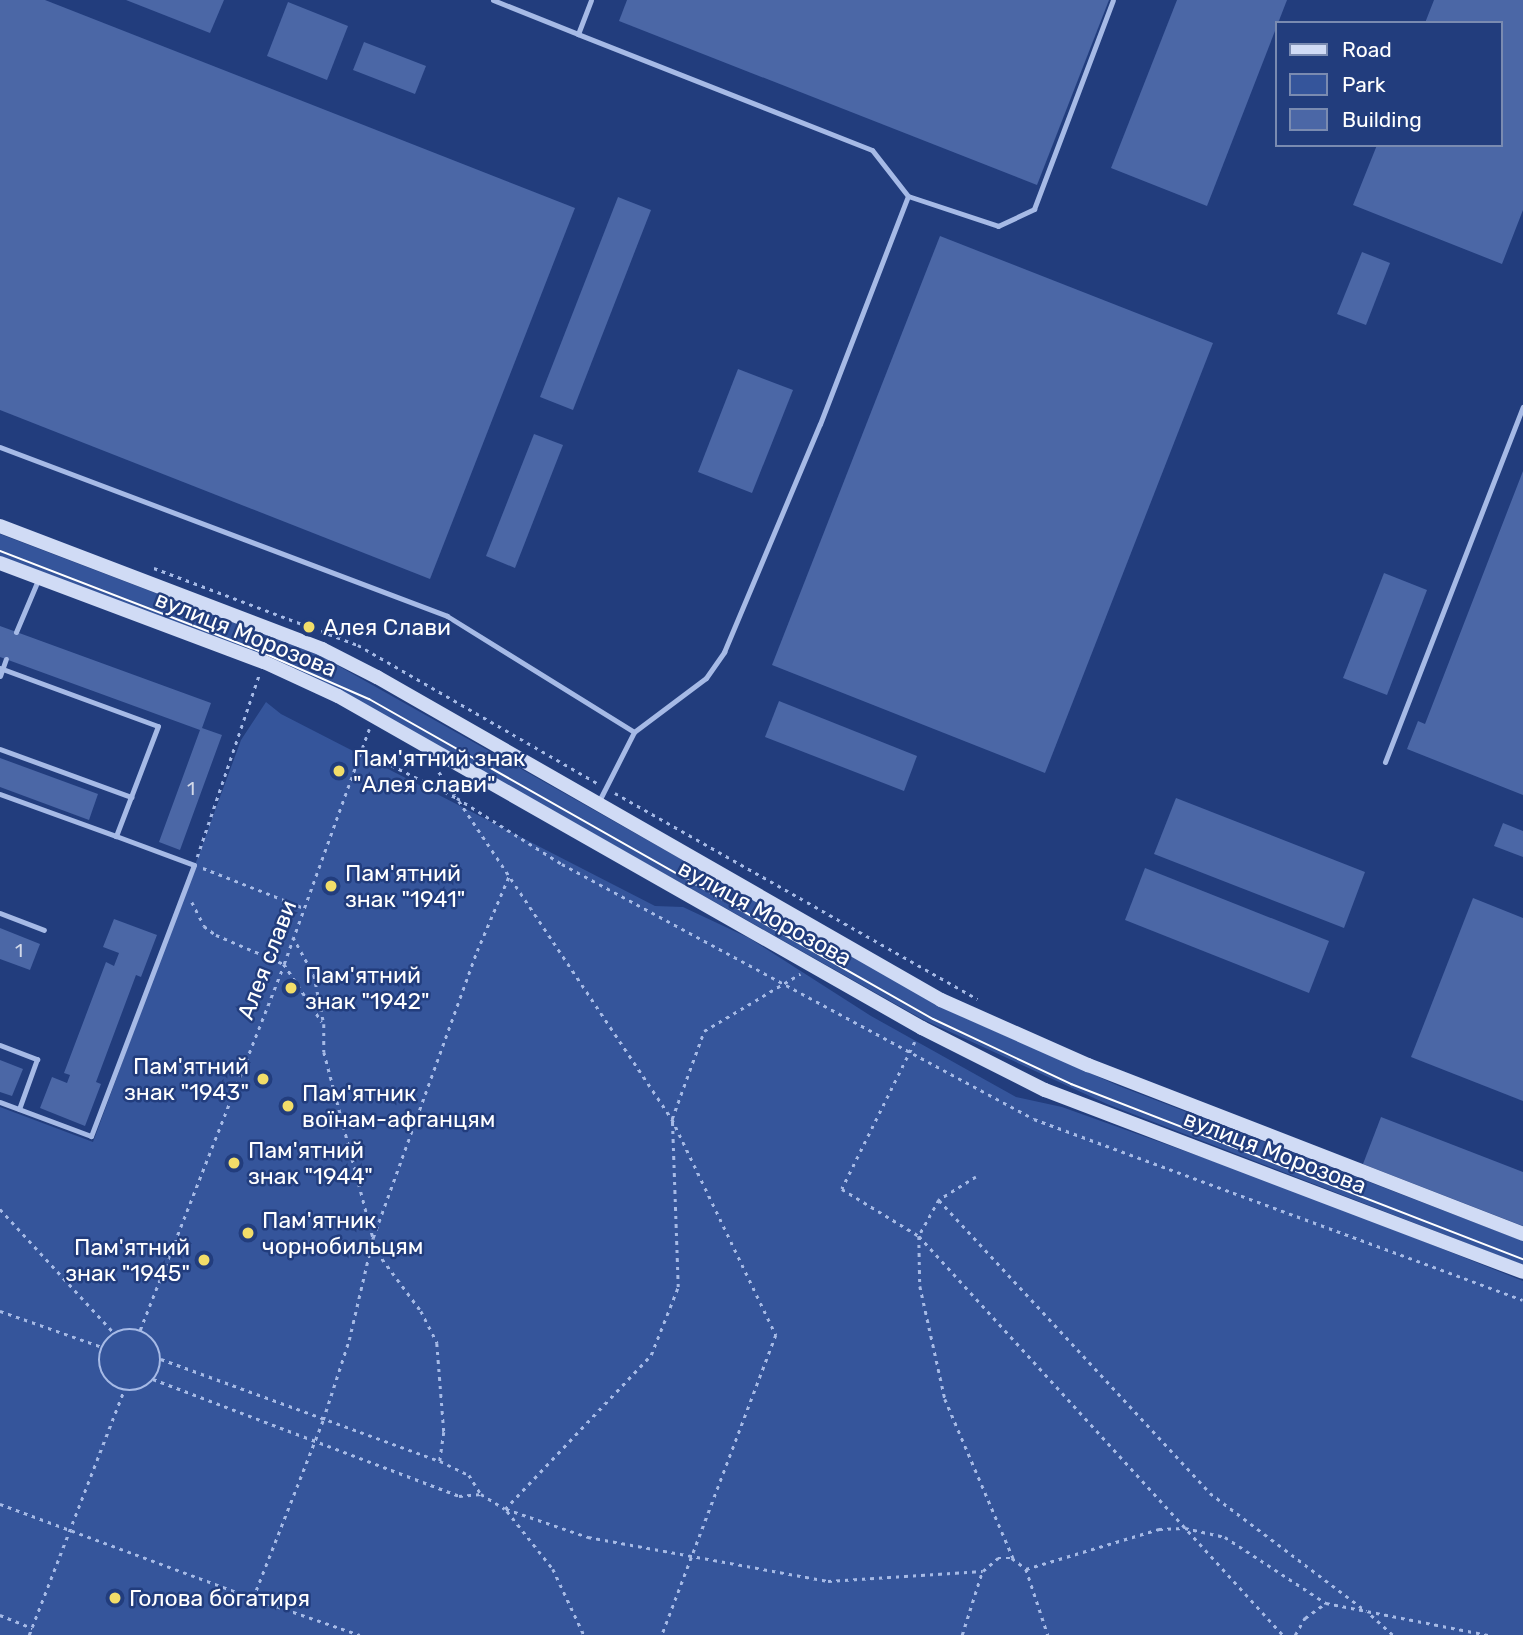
<!DOCTYPE html>
<html>
<head>
<meta charset="utf-8">
<style>
	body { margin:0 }
	#map { position:relative; width:1523px; height:1635px; overflow:hidden; background:#223d7d; font-family:Rubik,sans-serif }
	div>[style] { position:absolute }
	[style*='--x'] { left:calc(var(--x)*1px); top:calc(var(--y)*1px); width:calc(var(--w)*1px); rotate:calc(var(--a)*1deg) }
	.green>* { inset:0; background:#35559b }
	.building>* { inset:0; background:#4b67a6 }
	.path>* { height:2.5px; margin-top:-1.25px; transform-origin:0; background:repeating-linear-gradient(90deg,#a6bae6 0 3.5px,transparent 0 8.5px) }
	.path>.ring { margin:-1.25px; padding:0; box-sizing:content-box; background:none; border:2.5px solid #a6bae6; border-radius:50% }
	.lane>* { height:5px; margin:-2.5px; padding:0 2.5px; transform-origin:2.5px; border-radius:2.5px; background:#a6bae6 }
	.secondary>* { height:14px; margin:-7px; padding:0 7px; transform-origin:7px; border-radius:7px; background:#d0dbf5 }
	.tram>* { height:2px; margin:-1px; padding:0 1px; transform-origin:1px; border-radius:1px; background:#fff }
	.dots>* { width:19px; height:19px; translate:-50% -50%; box-sizing:border-box; border:4px solid #223d7d; border-radius:50% }
	span { translate:-50% -50%; white-space:nowrap; text-align:center; line-height:1.15; -webkit-text-stroke:5px #223d7d; paint-order:stroke }
	.number-label { font-size:19px; color:#d2d9e9 }
	.number-label span { -webkit-text-stroke-width:0 }
	.poi-label { font-size:23px; color:#fff }
	.left { translate:0 -50%; text-align:left }
	.right { translate:-100% -50%; text-align:right }
	.street-label { font-size:23px; color:#fff }
	.legend { position:absolute; left:1275px; top:21px; width:228px; height:126px; box-sizing:border-box; background:#223d7d; border:2px solid #7a8bb1; margin:0; padding:9px 12px; list-style:none; font-size:21px; color:#fff }
	.legend li { display:flex; align-items:center; gap:14px; height:35px }
	.legend b { width:35px; border:2px solid #7a8bb1 }
</style>
</head>
<body>
<div id="map">
	<div class="green">
		<div style="clip-path:polygon(0 534px,321px 656px,952px 1012px,1119px 1086px,1523px 1241px,1523px 1265px,1107px 1104px,922px 1019px,362px 703px,0 557px)"></div>
		<div style="clip-path:polygon(266px 702px,281px 714px,655px 906px,683px 907px,749px 938px,871px 1016px,1016px 1097px,1062px 1107px,1302px 1193px,1523px 1281px,1523px 1635px,0 1635px,0 1107px,93px 1142px,241px 740px)"></div>
	</div>
	<div class="building">
		<div style="clip-path:polygon(0 0,45px 0,575px 208px,430px 579px,0 410px)"></div>
		<div style="clip-path:polygon(126px 0,224px 0,210px 33px)"></div>
		<div style="clip-path:polygon(627px 0,1109px 0,1037px 185px,619px 21px)"></div>
		<div style="clip-path:polygon(1177px 0,1287px 0,1207px 206px,1111px 168px)"></div>
		<div style="clip-path:polygon(1434px 0,1523px 0,1523px 210px,1502px 264px,1353px 205px,1377px 145px,1500px 145px,1500px 23px,1425px 23px)"></div>
		<div style="clip-path:polygon(288px 2px,348px 26px,327px 80px,267px 56px)"></div>
		<div style="clip-path:polygon(364px 42px,426px 66px,415px 94px,353px 70px)"></div>
		<div style="clip-path:polygon(618px 197px,651px 210px,573px 410px,540px 397px)"></div>
		<div style="clip-path:polygon(940px 236px,1213px 343px,1045px 773px,772px 665px)"></div>
		<div style="clip-path:polygon(1362px 252px,1390px 263px,1366px 325px,1337px 314px)"></div>
		<div style="clip-path:polygon(738px 369px,793px 390px,752px 493px,698px 472px)"></div>
		<div style="clip-path:polygon(534px 434px,563px 445px,515px 568px,486px 556px)"></div>
		<div style="clip-path:polygon(1523px 471px,1523px 795px,1407px 749px,1418px 721px,1425px 724px)"></div>
		<div style="clip-path:polygon(1384px 573px,1427px 590px,1387px 695px,1343px 678px)"></div>
		<div style="clip-path:polygon(0 626px,211px 703px,202px 728px,222px 735px,180px 850px,159px 842px,200px 730px,0 657px)"></div>
		<div style="clip-path:polygon(779px 701px,917px 756px,904px 791px,765px 737px)"></div>
		<div style="clip-path:polygon(0 758px,98px 794px,89px 820px,0 787px)"></div>
		<div style="clip-path:polygon(1176px 798px,1365px 872px,1344px 928px,1154px 854px)"></div>
		<div style="clip-path:polygon(1503px 823px,1523px 831px,1523px 857px,1494px 846px)"></div>
		<div style="clip-path:polygon(1145px 868px,1329px 941px,1309px 993px,1125px 920px)"></div>
		<div style="clip-path:polygon(1473px 898px,1523px 918px,1523px 1101px,1411px 1057px)"></div>
		<div style="clip-path:polygon(114px 919px,157px 935px,141px 977px,136px 975px,96px 1082px,101px 1084px,85px 1126px,40px 1108px,52px 1077px,67px 1083px,70px 1075px,64px 1073px,106px 962px,114px 966px,119px 953px,103px 947px)"></div>
		<div style="clip-path:polygon(0 928px,40px 944px,30px 970px,0 959px)"></div>
		<div style="clip-path:polygon(0 1060px,23px 1069px,12px 1096px,0 1092px)"></div>
		<div style="clip-path:polygon(1381px 1117px,1523px 1172px,1523px 1226px,1363px 1164px)"></div>
	</div>
	<div class="path">
		<div style="--x:154;--y:568;--w:218;--a:20.7"></div>
		<div style="--x:358;--y:645;--w:276;--a:30"></div>
		<div style="--x:361;--y:750;--w:107;--a:26.6"></div>
		<div style="--x:457;--y:798;--w:124;--a:32.2"></div>
		<div style="--x:562;--y:864;--w:536;--a:28.38"></div>
		<div style="--x:1034;--y:1119;--w:521;--a:20.31"></div>
		<div style="--x:439;--y:772;--w:28;--a:55"></div>
		<div style="--x:615;--y:793;--w:417;--a:29.6"></div>
		<div style="--x:459;--y:801;--w:383;--a:56.2"></div>
		<div style="--x:672;--y:1119;--w:240;--a:64.3"></div>
		<div style="--x:776;--y:1335;--w:321;--a:110.8"></div>
		<div style="--x:197;--y:857;--w:192;--a:-71.2"></div>
		<div style="--x:203;--y:868;--w:109;--a:21.6"></div>
		<div style="--x:192;--y:902;--w:27;--a:63"></div>
		<div style="--x:204;--y:926;--w:15;--a:37"></div>
		<div style="--x:216;--y:935;--w:74;--a:23.1"></div>
		<div style="--x:284;--y:964;--w:69;--a:56.8"></div>
		<div style="--x:293;--y:937;--w:43;--a:61.1"></div>
		<div style="--x:314;--y:975;--w:50;--a:78.5"></div>
		<div style="--x:324;--y:1024;--w:28;--a:90"></div>
		<div style="--x:324;--y:1052;--w:207;--a:75.2"></div>
		<div style="--x:377;--y:1252;--w:74;--a:53.3"></div>
		<div style="--x:421;--y:1311;--w:36;--a:63"></div>
		<div style="--x:437;--y:1343;--w:89;--a:85.5"></div>
		<div style="--x:444;--y:1432;--w:29;--a:98"></div>
		<div style="--x:915;--y:1042;--w:164;--a:116.4"></div>
		<div style="--x:842;--y:1189;--w:90;--a:31.4"></div>
		<div style="--x:919;--y:1236;--w:540;--a:47.63"></div>
		<div style="--x:976;--y:1177;--w:44;--a:148.1"></div>
		<div style="--x:939;--y:1200;--w:41;--a:119.1"></div>
		<div style="--x:919;--y:1236;--w:50;--a:88.9"></div>
		<div style="--x:920;--y:1286;--w:116;--a:77.5"></div>
		<div style="--x:945;--y:1399;--w:173;--a:66.8"></div>
		<div style="--x:939;--y:1200;--w:399;--a:47.2"></div>
		<div style="--x:1210;--y:1493;--w:196;--a:37.1"></div>
		<div style="--x:0;--y:1209;--w:168;--a:47.4"></div>
		<div style="--x:0;--y:1311;--w:108;--a:19.4"></div>
		<div class="ring" style="left:99px;top:1329px;width:59.5px;height:59.5px"></div>
		<div style="--x:140;--y:1330;--w:393;--a:-68.5"></div>
		<div style="--x:284;--y:964;--w:250;--a:-70.1"></div>
		<div style="--x:161;--y:1359;--w:297;--a:20.1"></div>
		<div style="--x:440;--y:1461;--w:32;--a:26"></div>
		<div style="--x:469;--y:1475;--w:22;--a:58"></div>
		<div style="--x:481;--y:1494;--w:28;--a:32"></div>
		<div style="--x:505;--y:1509;--w:212;--a:-46.5"></div>
		<div style="--x:651;--y:1355;--w:73;--a:-68.3"></div>
		<div style="--x:678;--y:1287;--w:168;--a:-92"></div>
		<div style="--x:672;--y:1119;--w:94;--a:-70"></div>
		<div style="--x:704;--y:1031;--w:112;--a:-30.7"></div>
		<div style="--x:153;--y:1379;--w:328;--a:20.9"></div>
		<div style="--x:459;--y:1496;--w:22;--a:-5"></div>
		<div style="--x:0;--y:1504;--w:270;--a:20.4"></div>
		<div style="--x:253;--y:1598;--w:191;--a:-68.5"></div>
		<div style="--x:323;--y:1420;--w:84;--a:-72"></div>
		<div style="--x:349;--y:1340;--w:105;--a:-76.8"></div>
		<div style="--x:373;--y:1238;--w:305;--a:-70.1"></div>
		<div style="--x:477;--y:951;--w:82;--a:-66.9"></div>
		<div style="--x:506;--y:1509;--w:87;--a:18.9"></div>
		<div style="--x:588;--y:1537;--w:244;--a:10.4"></div>
		<div style="--x:828;--y:1581;--w:155;--a:-3.7"></div>
		<div style="--x:983;--y:1571;--w:20;--a:-41"></div>
		<div style="--x:998;--y:1558;--w:14;--a:0"></div>
		<div style="--x:1012;--y:1558;--w:18;--a:38"></div>
		<div style="--x:1026;--y:1569;--w:139;--a:-16.7"></div>
		<div style="--x:1159;--y:1529;--w:26;--a:-2"></div>
		<div style="--x:1185;--y:1528;--w:41;--a:12.7"></div>
		<div style="--x:1225;--y:1537;--w:121;--a:33.2"></div>
		<div style="--x:1326;--y:1603;--w:165;--a:11.2"></div>
		<div style="--x:507;--y:1511;--w:74;--a:51.6"></div>
		<div style="--x:553;--y:1569;--w:73;--a:64.8"></div>
		<div style="--x:1026;--y:1569;--w:70;--a:71.6"></div>
		<div style="--x:253;--y:1598;--w:113;--a:19.1"></div>
		<div style="--x:0;--y:1615;--w:35;--a:22"></div>
		<div style="--x:1371;--y:1615;--w:30;--a:42"></div>
		<div style="--x:29;--y:1635;--w:263;--a:-68.8"></div>
		<div style="--x:962;--y:1635;--w:66;--a:-72.4"></div>
		<div style="--x:1295;--y:1635;--w:20;--a:-60"></div>
		<div style="--x:1305;--y:1618;--w:26;--a:-36"></div>
	</div>
	<div class="lane">
		<div style="--x:493;--y:0;--w:92;--a:21.8"></div>
		<div style="--x:578;--y:34;--w:36;--a:-69"></div>
		<div style="--x:908;--y:196;--w:95;--a:18.4"></div>
		<div style="--x:998;--y:226;--w:40;--a:-25"></div>
		<div style="--x:1034;--y:209;--w:223;--a:-69.3"></div>
		<div style="--x:0;--y:447;--w:478;--a:20.7"></div>
		<div style="--x:447;--y:616;--w:220;--a:31.8"></div>
		<div style="--x:634;--y:732;--w:90;--a:-36.9"></div>
		<div style="--x:706;--y:678;--w:32;--a:-55"></div>
		<div style="--x:724;--y:652;--w:247;--a:-67.2"></div>
		<div style="--x:820;--y:424;--w:244;--a:-68.9"></div>
		<div style="--x:908;--y:196;--w:58;--a:-128"></div>
		<div style="--x:872;--y:150;--w:316;--a:-158.5"></div>
		<div style="--x:16;--y:632;--w:56;--a:-67.1"></div>
		<div style="--x:0;--y:668;--w:168;--a:20.2"></div>
		<div style="--x:158;--y:726;--w:118;--a:110.9"></div>
		<div style="--x:116;--y:836;--w:83;--a:20.4"></div>
		<div style="--x:194;--y:865;--w:290;--a:110.8"></div>
		<div style="--x:91;--y:1136;--w:97;--a:-159.5"></div>
		<div style="--x:0;--y:676;--w:18;--a:-71"></div>
		<div style="--x:0;--y:749;--w:140;--a:20.1"></div>
		<div style="--x:1385;--y:762;--w:381;--a:-68.8"></div>
		<div style="--x:0;--y:794;--w:123;--a:19.9"></div>
		<div style="--x:599;--y:801;--w:77;--a:-63.1"></div>
		<div style="--x:0;--y:913;--w:47;--a:21.1"></div>
		<div style="--x:0;--y:1045;--w:40;--a:21"></div>
		<div style="--x:37;--y:1059;--w:53;--a:109.8"></div>
	</div>
	<div class="secondary">
		<div style="--x:0;--y:526;--w:345;--a:20.9"></div>
		<div style="--x:322;--y:649;--w:62;--a:27"></div>
		<div style="--x:377;--y:677;--w:650;--a:29.8"></div>
		<div style="--x:941;--y:1000;--w:161;--a:23.9"></div>
		<div style="--x:1088;--y:1065;--w:467;--a:21.2"></div>
		<div style="--x:0;--y:563;--w:282;--a:20.6"></div>
		<div style="--x:264;--y:662;--w:81;--a:24.7"></div>
		<div style="--x:338;--y:696;--w:672;--a:29.62"></div>
		<div style="--x:922;--y:1028;--w:138;--a:26.8"></div>
		<div style="--x:1045;--y:1090;--w:511;--a:20.84"></div>
	</div>
	<div class="tram">
		<div style="--x:0;--y:551;--w:270;--a:21.1"></div>
		<div style="--x:252;--y:648;--w:128;--a:23.6"></div>
		<div style="--x:369;--y:699;--w:648;--a:29.57"></div>
		<div style="--x:933;--y:1019;--w:153;--a:25.2"></div>
		<div style="--x:1071;--y:1084;--w:485;--a:21.2"></div>
	</div>
	<div class="dots">
		<div style="left:309px;top:627px;background:#f2dd69"></div>
		<div style="left:339px;top:771px;background:#f2dd69"></div>
		<div style="left:331px;top:886px;background:#f2dd69"></div>
		<div style="left:291px;top:988px;background:#f2dd69"></div>
		<div style="left:263px;top:1079px;background:#f2dd69"></div>
		<div style="left:288px;top:1106px;background:#f2dd69"></div>
		<div style="left:234px;top:1163px;background:#f2dd69"></div>
		<div style="left:248px;top:1233px;background:#f2dd69"></div>
		<div style="left:204px;top:1260px;background:#f2dd69"></div>
		<div style="left:115px;top:1598px;background:#f2dd69"></div>
	</div>
	<div class="number-label">
		<span style="left:191px;top:789px">1</span>
		<span style="left:19px;top:951px">1</span>
	</div>
	<div class="poi-label">
		<span class="left" style="left:323px;top:627px">Aлея Слави</span>
		<span class="left" style="left:353px;top:771px">Пам'ятний знак<br>"Алея слави"</span>
		<span class="left" style="left:345px;top:886px">Пам'ятний<br>знак "1941"</span>
		<span class="left" style="left:305px;top:988px">Пам'ятний<br>знак "1942"</span>
		<span class="right" style="left:249px;top:1079px">Пам'ятний<br>знак "1943"</span>
		<span class="left" style="left:302px;top:1106px">Пам'ятник<br>воїнам-афганцям</span>
		<span class="left" style="left:248px;top:1163px">Пам'ятний<br>знак "1944"</span>
		<span class="left" style="left:262px;top:1233px">Пам'ятник<br>чорнобильцям</span>
		<span class="right" style="left:190px;top:1260px">Пам'ятний<br>знак "1945"</span>
		<span class="left" style="left:129px;top:1598px">Голова богатиря</span>
	</div>
	<div class="street-label">
		<span style="left:246px;top:634px;rotate:22deg">вулиця Морозова</span>
		<span style="left:765px;top:913px;rotate:29deg">вулиця Морозова</span>
		<span style="left:267px;top:960px;rotate:-69deg">Алея слави</span>
		<span style="left:1275px;top:1152px;rotate:21deg">вулиця Морозова</span>
	</div>
	<ul class="legend">
	<li><b style="height:9px;background:#d0dbf5"></b>Road</li>
	<li><b style="height:19px;background:#35559b"></b>Park</li>
	<li><b style="height:19px;background:#4b67a6"></b>Building</li>
	</ul>
</div>
</body>
</html>
